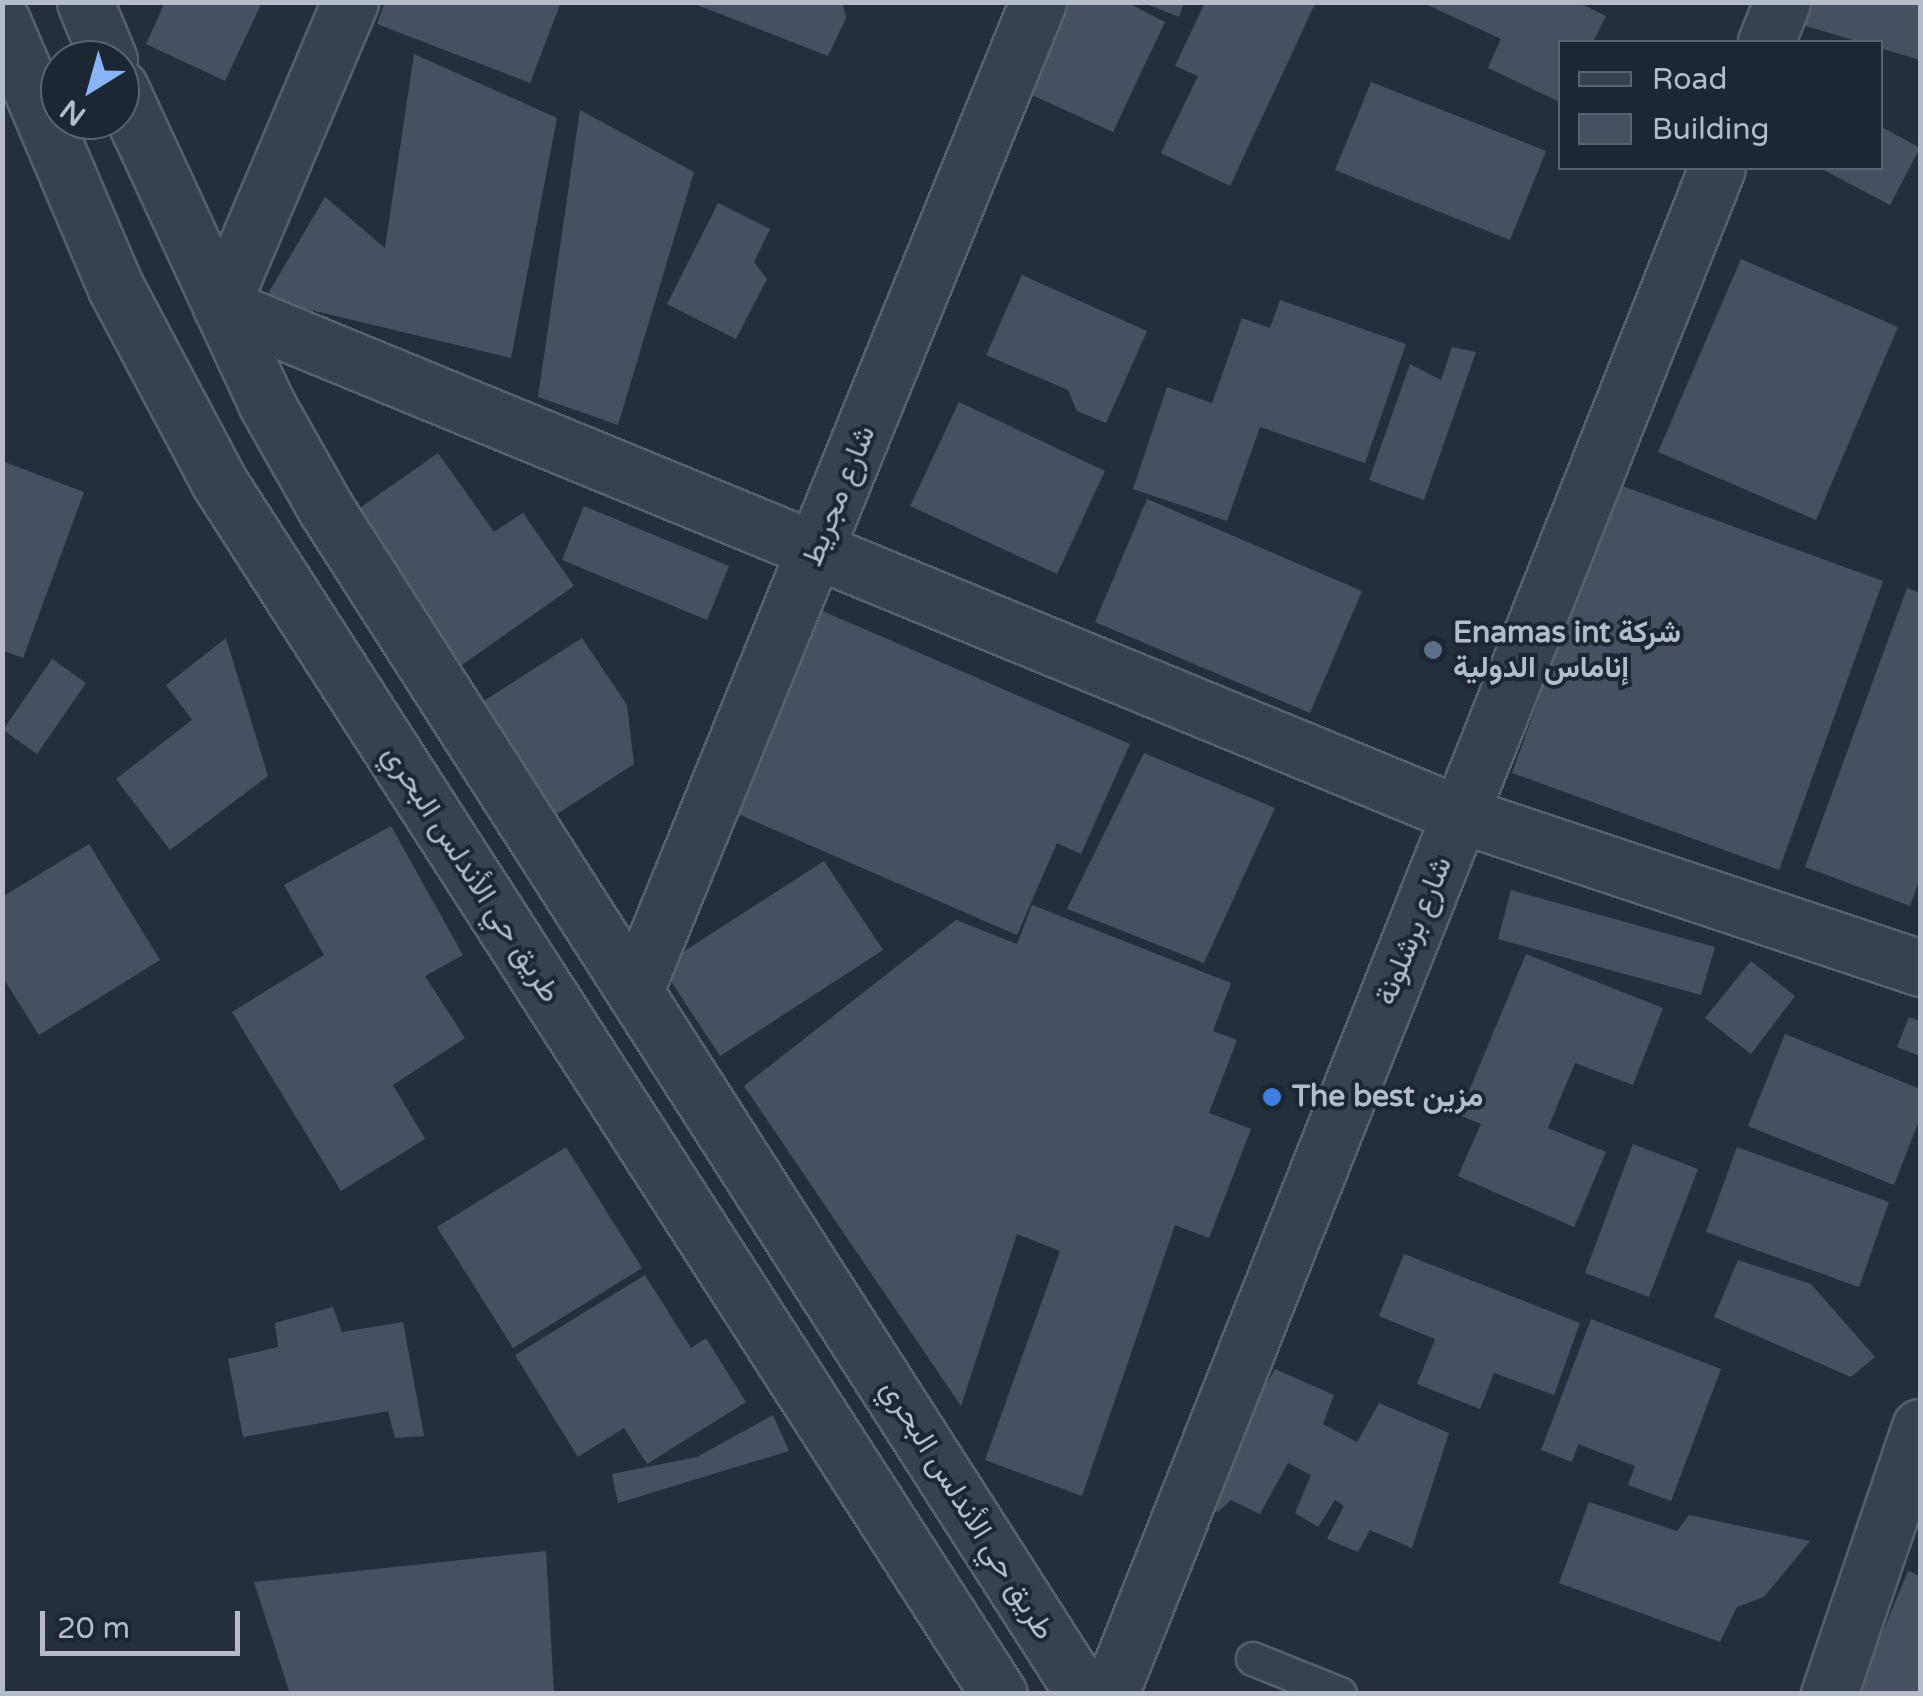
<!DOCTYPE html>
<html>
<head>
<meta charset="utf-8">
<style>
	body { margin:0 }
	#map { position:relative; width:1923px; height:1696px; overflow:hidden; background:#242f3e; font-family:"Varela Round",Vazirmatn,sans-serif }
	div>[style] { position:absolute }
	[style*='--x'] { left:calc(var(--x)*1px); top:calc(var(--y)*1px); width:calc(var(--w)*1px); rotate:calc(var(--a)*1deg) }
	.building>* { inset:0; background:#455162 }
	.roads { filter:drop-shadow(2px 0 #565f6c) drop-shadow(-2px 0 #565f6c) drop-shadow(0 2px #565f6c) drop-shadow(0 -2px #565f6c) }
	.service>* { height:32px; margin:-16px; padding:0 16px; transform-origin:16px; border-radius:16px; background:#38414e }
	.minor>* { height:55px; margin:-27.5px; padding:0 27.5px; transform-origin:27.5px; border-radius:27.5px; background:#38414e }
	.tertiary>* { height:55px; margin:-27.5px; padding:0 27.5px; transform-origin:27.5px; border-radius:27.5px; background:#38414e }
	.dots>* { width:28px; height:28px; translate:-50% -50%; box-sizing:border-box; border:5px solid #1d2633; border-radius:50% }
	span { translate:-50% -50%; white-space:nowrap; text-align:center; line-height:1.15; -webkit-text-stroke:8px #1d2633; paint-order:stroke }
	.street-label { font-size:30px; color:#b4bcc9 }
	.poi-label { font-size:30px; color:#b4bcc9; font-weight:700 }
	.left { translate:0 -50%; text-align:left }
	.frame { position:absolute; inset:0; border:5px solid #b4bcc9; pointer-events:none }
	.legend { position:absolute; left:1558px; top:40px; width:325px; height:130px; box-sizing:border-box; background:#1d2633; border:2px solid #59626f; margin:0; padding:12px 18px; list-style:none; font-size:30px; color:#b4bcc9 }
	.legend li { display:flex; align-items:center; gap:20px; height:50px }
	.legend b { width:50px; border:2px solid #59626f }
	.north { position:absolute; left:40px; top:40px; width:100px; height:100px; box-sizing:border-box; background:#1d2633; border:2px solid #59626f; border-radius:50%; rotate:217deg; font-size:28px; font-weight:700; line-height:40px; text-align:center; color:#b4bcc9 }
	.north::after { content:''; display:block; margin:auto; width:35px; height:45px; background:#8ab4f8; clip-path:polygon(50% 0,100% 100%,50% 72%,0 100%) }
	.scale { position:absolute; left:40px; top:1611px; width:200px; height:45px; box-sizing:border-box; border:5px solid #b4bcc9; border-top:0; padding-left:12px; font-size:30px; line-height:35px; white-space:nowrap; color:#b4bcc9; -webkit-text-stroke:8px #1d2633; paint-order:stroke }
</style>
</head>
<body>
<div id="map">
	<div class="building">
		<div style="clip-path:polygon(165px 2px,262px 2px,225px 81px,146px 44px)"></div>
		<div style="clip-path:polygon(385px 2px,561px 2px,530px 83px,377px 24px)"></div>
		<div style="clip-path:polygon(842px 2px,846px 18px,828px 56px,692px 3px)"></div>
		<div style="clip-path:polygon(1060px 2px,1126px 2px,1165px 22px,1113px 132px,1019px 89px)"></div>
		<div style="clip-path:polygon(1141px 2px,1184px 2px,1179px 17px)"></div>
		<div style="clip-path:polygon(1205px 2px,1315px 4px,1230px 186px,1161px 153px,1198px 76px,1175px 66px)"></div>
		<div style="clip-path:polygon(1421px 2px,1577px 2px,1606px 16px,1593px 42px,1560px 42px,1560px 102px,1488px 68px,1501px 39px)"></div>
		<div style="clip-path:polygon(1803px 2px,1920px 2px,1920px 60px,1799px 24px)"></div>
		<div style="clip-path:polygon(414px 54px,557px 118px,511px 358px,265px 299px,325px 197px,385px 248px)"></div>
		<div style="clip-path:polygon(1371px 82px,1546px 151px,1510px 240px,1335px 170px)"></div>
		<div style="clip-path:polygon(580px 110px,694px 172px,618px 425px,538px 397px)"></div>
		<div style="clip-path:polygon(1880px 126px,1920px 148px,1890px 205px,1820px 168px,1880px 168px)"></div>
		<div style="clip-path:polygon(718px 203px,770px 229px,754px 262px,767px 279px,736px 339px,667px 304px)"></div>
		<div style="clip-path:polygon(1741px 259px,1898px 327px,1816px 520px,1658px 452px)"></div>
		<div style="clip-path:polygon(1022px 275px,1147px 331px,1106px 423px,1077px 411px,1068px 390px,986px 355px)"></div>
		<div style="clip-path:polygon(1280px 300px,1406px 344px,1365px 463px,1260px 427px,1227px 521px,1133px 489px,1167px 387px,1212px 403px,1242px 318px,1270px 328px)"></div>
		<div style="clip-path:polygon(1452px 347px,1476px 352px,1424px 500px,1369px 480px,1410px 364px,1441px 380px)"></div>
		<div style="clip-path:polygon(959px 402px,1105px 471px,1057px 574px,910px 506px)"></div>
		<div style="clip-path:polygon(438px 453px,494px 532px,523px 513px,574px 586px,452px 672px,344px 519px)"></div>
		<div style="clip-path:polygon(2px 461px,84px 492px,23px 658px,2px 650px)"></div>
		<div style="clip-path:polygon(1617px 484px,1883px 581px,1779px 870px,1512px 773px)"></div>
		<div style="clip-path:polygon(1147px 499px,1362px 591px,1310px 713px,1095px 622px)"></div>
		<div style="clip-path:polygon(584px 506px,729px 566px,707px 620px,562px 560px)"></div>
		<div style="clip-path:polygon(1907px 588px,1920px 593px,1920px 878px,1910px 906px,1805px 867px)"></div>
		<div style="clip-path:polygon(811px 606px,1130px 744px,1081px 854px,1057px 843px,1017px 935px,724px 808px)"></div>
		<div style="clip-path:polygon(226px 638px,268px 776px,170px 850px,116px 779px,192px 720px,166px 685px)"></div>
		<div style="clip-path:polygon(582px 638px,627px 705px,634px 764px,554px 816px,479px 704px)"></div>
		<div style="clip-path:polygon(52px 659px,86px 683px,37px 754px,3px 730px)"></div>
		<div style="clip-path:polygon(1144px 753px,1275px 808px,1204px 963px,1067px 909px)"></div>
		<div style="clip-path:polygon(391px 826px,463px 955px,425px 976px,465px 1038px,393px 1085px,425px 1139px,341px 1191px,232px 1012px,324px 955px,284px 885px)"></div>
		<div style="clip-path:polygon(89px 844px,160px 960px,39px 1035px,2px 976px,2px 897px)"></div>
		<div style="clip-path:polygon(824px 861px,883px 950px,720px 1056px,661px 966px)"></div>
		<div style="clip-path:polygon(1511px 890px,1715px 947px,1701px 995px,1498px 939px)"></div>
		<div style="clip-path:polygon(1032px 905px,1231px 983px,1213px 1031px,1237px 1040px,1209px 1113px,1251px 1129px,1209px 1238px,1175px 1225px,1082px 1496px,985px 1460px,1060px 1251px,1017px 1234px,961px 1406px,744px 1086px,956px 920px,1017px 944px)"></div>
		<div style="clip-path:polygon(1526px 954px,1663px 1008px,1633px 1085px,1575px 1063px,1548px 1128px,1606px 1152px,1574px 1227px,1458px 1176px,1481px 1124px,1459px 1115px)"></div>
		<div style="clip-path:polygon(1751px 961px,1795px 996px,1751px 1054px,1705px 1018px)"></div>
		<div style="clip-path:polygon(1909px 1017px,1920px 1021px,1920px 1056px,1897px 1047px)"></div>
		<div style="clip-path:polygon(1785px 1034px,1920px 1089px,1920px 1118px,1894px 1185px,1748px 1126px)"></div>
		<div style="clip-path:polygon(1633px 1144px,1698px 1169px,1649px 1297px,1585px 1273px)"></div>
		<div style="clip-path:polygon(566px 1147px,642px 1268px,513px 1348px,437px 1227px)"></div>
		<div style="clip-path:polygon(1737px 1147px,1889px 1202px,1859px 1287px,1706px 1232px)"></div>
		<div style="clip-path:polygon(1404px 1254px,1580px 1323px,1554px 1395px,1494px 1373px,1480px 1409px,1417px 1384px,1435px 1339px,1379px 1316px)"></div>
		<div style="clip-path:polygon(1738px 1260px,1811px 1284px,1875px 1357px,1851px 1377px,1714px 1317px)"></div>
		<div style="clip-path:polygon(645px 1275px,691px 1348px,706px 1338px,746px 1402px,647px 1464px,624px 1428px,578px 1457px,515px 1355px)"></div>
		<div style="clip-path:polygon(333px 1307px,342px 1332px,403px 1322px,424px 1436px,395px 1438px,388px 1411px,243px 1437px,228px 1359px,278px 1347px,275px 1323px)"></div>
		<div style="clip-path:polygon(1591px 1319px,1721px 1369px,1671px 1501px,1628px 1485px,1635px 1466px,1578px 1444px,1572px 1462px,1541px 1450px)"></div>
		<div style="clip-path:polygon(1275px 1369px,1334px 1395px,1323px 1424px,1357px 1442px,1379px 1403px,1449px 1433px,1412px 1548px,1370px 1530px,1358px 1552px,1327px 1539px,1344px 1506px,1335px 1500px,1318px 1527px,1295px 1513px,1311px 1475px,1288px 1463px,1260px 1514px,1231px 1500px,1218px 1512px,1200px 1500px)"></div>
		<div style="clip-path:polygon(773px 1415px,789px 1451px,618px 1503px,612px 1474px,697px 1457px)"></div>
		<div style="clip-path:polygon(1589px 1502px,1677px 1531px,1689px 1515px,1810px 1541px,1764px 1597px,1737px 1607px,1720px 1642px,1559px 1583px)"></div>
		<div style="clip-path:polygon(546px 1551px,554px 1694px,290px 1694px,254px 1582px)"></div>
		<div style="clip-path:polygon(1908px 1571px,1920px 1576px,1920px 1694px,1857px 1694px)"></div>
	</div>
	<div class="roads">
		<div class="service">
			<div style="--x:1253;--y:1659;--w:94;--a:21.9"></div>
		</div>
		<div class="minor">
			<div style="--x:350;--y:2;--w:330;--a:113"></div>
			<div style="--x:221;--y:306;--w:1340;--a:22.32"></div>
			<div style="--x:1461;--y:815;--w:484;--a:18.4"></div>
			<div style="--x:1766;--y:42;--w:43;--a:-68.2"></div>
			<div style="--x:636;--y:988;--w:1065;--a:-67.82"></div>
			<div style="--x:1110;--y:1694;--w:1642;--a:-68.31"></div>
			<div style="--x:1829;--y:1694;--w:282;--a:-71.2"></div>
		</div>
		<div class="tertiary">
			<div style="--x:85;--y:2;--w:63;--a:67.5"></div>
			<div style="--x:2;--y:21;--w:290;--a:66.9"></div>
			<div style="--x:116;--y:288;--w:220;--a:62"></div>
			<div style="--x:219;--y:482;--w:1441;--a:57.24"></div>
			<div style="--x:120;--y:88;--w:347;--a:65.1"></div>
			<div style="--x:266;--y:403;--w:122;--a:60.5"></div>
			<div style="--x:326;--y:509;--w:1407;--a:57.39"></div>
		</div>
	</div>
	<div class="dots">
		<div style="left:1433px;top:650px;background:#5c6f8a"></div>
		<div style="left:1272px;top:1097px;background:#3f7fe0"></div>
	</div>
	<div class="street-label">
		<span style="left:839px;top:496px;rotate:-68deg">شارع مجريط</span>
		<span style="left:471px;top:874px;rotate:57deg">طريق حي الأندلس البحري</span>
		<span style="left:1414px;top:931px;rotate:-68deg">شارع برشلونة</span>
		<span style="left:967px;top:1510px;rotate:58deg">طريق حي الأندلس البحري</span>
	</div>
	<div class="poi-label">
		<span class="left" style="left:1453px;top:650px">Enamas int شركة<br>إناماس الدولية</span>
		<span class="left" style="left:1292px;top:1097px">The best مزين</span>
	</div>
	<div class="frame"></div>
	<ul class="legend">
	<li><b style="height:12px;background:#38414e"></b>Road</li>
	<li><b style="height:28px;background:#455162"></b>Building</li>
	</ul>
	<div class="north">N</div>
	<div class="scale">20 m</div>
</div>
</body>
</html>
